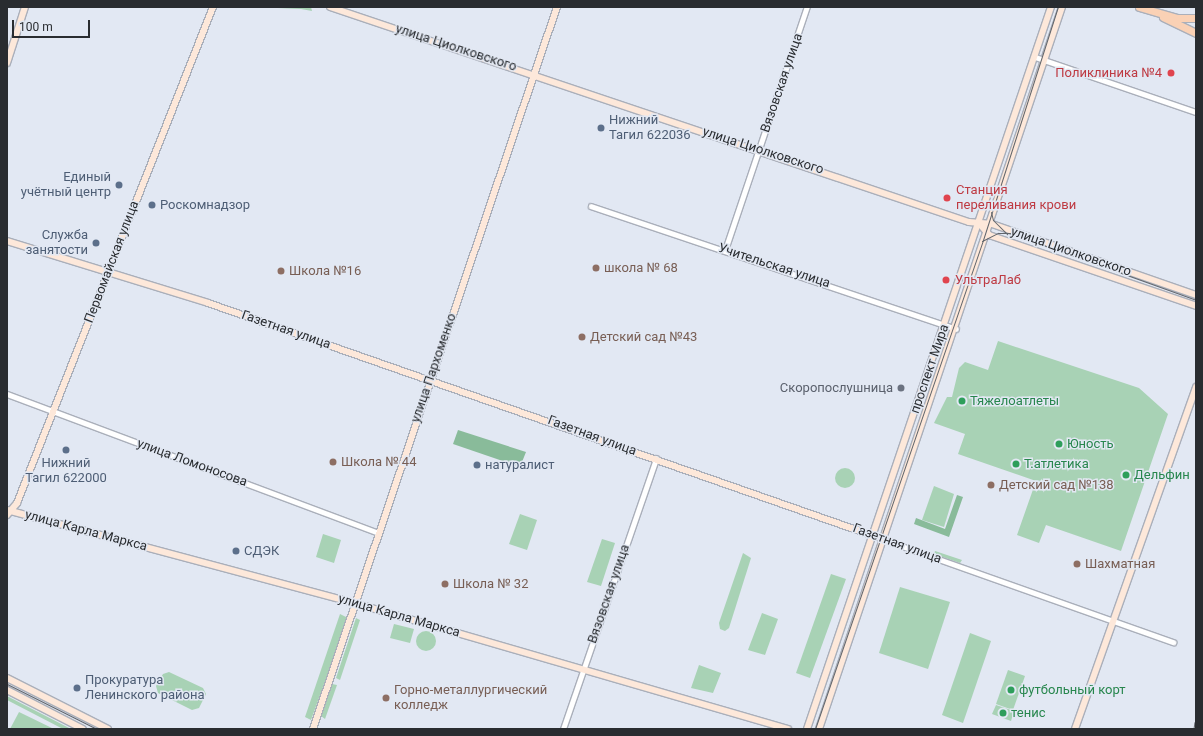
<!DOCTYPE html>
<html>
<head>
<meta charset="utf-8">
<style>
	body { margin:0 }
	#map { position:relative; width:1203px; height:736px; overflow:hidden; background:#e2e8f3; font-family:Roboto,sans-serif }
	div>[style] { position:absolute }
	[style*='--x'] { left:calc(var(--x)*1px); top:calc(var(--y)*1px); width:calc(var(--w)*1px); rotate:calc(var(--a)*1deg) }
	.green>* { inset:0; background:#a8d2b5 }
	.round { border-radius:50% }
	.forest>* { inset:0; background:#89bb9a }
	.roads { filter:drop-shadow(1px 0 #aaafba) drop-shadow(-1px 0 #aaafba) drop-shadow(0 1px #aaafba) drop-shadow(0 -1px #aaafba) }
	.street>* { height:4.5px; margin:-2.25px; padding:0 2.25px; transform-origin:2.25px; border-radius:2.25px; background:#fff }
	.secondary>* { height:6px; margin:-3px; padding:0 3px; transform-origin:3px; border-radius:3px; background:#fde8da }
	.primary>* { height:7px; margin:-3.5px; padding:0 3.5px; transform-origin:3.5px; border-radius:3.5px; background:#fad1b5 }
	.tram>* { height:1px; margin:-0.5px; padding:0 0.5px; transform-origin:0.5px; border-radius:0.5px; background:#62666c }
	.rail>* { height:3px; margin-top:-1.5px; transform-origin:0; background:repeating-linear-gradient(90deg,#e2e8f3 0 4.5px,#62666c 0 9px); box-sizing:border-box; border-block:1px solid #62666c }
	.dots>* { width:11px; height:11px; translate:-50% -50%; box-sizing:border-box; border:2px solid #e2e8f3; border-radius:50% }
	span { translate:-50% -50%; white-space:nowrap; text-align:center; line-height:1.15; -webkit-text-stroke:3px #e2e8f3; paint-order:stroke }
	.street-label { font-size:13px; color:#292c30 }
	.health-label { font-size:13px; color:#be3a42 }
	.right { translate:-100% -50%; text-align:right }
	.left { translate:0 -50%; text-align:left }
	.service-label { font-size:13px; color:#4e5e75 }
	.education-label { font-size:13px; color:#785e54 }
	.worship-label { font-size:13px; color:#5b616d }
	.leisure-label { font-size:13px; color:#27864d }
	.frame { position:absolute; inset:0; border:8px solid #292c30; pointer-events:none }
	.scale { position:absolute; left:12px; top:20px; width:78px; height:18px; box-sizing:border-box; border:2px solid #292c30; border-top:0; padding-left:5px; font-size:12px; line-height:14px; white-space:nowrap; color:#292c30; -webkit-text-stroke:3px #e2e8f3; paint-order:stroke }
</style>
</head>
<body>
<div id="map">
	<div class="green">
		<div style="clip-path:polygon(251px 7px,311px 7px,312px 11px,301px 9px)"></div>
		<div style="clip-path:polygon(998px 341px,1139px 388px,1168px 414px,1121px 551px,1046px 525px,1039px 543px,1017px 535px,1036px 481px,958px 454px,965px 434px,934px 423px,947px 397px,952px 397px,959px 368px,965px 362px,988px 370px)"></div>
		<div class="round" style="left:835px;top:468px;width:20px;height:20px"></div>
		<div style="clip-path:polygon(934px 486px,954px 494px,944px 527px,922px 520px)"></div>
		<div style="clip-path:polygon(520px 514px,537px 520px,527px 550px,509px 544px)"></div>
		<div style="clip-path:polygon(323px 534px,341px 540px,334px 563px,316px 557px)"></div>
		<div style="clip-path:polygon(602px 539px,615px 543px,601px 586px,587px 582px)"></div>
		<div style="clip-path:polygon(935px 551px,962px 560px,960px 563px,934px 554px)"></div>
		<div style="clip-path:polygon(743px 553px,751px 558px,729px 628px,725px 631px,720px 629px,719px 623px)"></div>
		<div style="clip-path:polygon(831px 574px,846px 579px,810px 678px,796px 673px)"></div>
		<div style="clip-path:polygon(900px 587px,950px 602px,928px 669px,879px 653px)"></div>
		<div style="clip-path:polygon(762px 613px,778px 619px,765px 655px,748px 650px)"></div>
		<div style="clip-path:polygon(340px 614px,348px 618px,311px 720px,305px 717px)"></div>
		<div style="clip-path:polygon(356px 618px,360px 620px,340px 680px,336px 678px)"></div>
		<div style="clip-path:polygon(394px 624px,414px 629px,410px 643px,390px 638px)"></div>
		<div class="round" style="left:416px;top:631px;width:20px;height:20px"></div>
		<div style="clip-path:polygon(970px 633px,991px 641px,963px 723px,942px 715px)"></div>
		<div style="clip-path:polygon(699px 665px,721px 673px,713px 693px,691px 688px)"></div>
		<div style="clip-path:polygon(1008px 670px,1025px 676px,1013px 710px,996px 704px)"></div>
		<div style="clip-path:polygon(169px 672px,203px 688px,206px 694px,199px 708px,192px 710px,158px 693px,156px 686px,163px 674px)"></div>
		<div style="clip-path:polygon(332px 684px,337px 685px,325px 719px,321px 716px)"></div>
		<div style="clip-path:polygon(7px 696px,71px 729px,63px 729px,7px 700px)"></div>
		<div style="clip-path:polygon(996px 705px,1014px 711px,1011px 721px,992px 714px)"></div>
		<div style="clip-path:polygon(19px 712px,54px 729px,10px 729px)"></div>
	</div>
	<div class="forest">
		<div style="clip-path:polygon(458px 430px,526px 452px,520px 467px,453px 444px)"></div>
		<div style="clip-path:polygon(957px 495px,963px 497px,949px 537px,914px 524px,916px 518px,945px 529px)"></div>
	</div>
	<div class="roads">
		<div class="street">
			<div style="--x:1035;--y:57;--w:170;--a:18.9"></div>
			<div style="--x:591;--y:206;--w:385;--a:18.6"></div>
			<div style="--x:725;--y:250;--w:256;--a:-71.4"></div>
			<div style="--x:7;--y:394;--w:395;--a:20.5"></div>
			<div style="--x:885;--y:540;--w:306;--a:19.5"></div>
			<div style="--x:563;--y:729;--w:286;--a:-71"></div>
		</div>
		<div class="secondary">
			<div style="--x:330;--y:7;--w:674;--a:18.6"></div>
			<div style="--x:969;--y:222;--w:23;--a:5"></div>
			<div style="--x:992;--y:224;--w:216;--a:19.2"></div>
			<div style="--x:7;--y:63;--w:59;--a:-72.2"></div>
			<div style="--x:979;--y:223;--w:16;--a:50"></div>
			<div style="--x:989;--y:235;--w:219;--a:18.9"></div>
			<div style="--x:7;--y:241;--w:210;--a:17.1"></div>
			<div style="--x:208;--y:303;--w:717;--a:19.29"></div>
			<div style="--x:7;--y:510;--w:359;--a:15"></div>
			<div style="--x:354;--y:603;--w:452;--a:16.2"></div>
			<div style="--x:7;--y:515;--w:16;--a:-50"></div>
			<div style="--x:17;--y:503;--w:533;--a:-68.44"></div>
			<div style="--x:7;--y:678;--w:113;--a:26.8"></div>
			<div style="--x:7;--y:690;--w:85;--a:27.2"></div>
			<div style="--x:313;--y:729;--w:762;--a:-71.33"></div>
			<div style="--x:807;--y:729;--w:762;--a:-71.33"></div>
			<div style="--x:819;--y:729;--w:762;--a:-71.4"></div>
			<div style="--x:1075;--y:729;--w:363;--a:-70.5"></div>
		</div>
		<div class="primary">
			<div style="--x:1139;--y:7;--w:40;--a:16"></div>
			<div style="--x:1177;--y:18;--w:19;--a:0"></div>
			<div style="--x:1163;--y:17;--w:37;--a:26"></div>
		</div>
	</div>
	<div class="tram">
		<div style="--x:991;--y:212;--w:8;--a:76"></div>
		<div style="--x:993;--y:220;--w:20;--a:45"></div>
		<div style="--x:982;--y:241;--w:18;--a:-27"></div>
		<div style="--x:998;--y:233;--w:12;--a:0"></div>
		<div style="--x:1010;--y:233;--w:198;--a:19.8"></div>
		<div style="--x:7;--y:684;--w:101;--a:26.6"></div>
		<div style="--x:815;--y:729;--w:517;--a:-71.04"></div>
		<div style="--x:983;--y:240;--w:245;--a:-72.2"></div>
	</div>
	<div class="rail">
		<div style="--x:1195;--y:729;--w:7;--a:-82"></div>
	</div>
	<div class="dots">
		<div style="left:1171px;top:73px;background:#e0444e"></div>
		<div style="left:601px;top:128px;background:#5c6f8a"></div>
		<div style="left:119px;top:185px;background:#5c6f8a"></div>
		<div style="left:947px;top:198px;background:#e0444e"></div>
		<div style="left:152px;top:205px;background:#5c6f8a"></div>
		<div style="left:96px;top:243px;background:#5c6f8a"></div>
		<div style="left:596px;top:268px;background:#8d6e63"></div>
		<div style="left:281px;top:271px;background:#8d6e63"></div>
		<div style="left:946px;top:280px;background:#e0444e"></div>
		<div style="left:582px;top:337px;background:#8d6e63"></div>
		<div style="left:901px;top:388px;background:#6b7280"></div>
		<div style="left:962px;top:401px;background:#2e9e5b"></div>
		<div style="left:1059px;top:444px;background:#2e9e5b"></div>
		<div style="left:66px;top:450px;background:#5c6f8a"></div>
		<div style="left:333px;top:462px;background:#8d6e63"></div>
		<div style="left:1016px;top:464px;background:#2e9e5b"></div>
		<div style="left:477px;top:465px;background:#5c6f8a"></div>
		<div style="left:1126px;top:475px;background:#2e9e5b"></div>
		<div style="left:991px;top:485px;background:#8d6e63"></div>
		<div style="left:236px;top:551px;background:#5c6f8a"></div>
		<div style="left:1077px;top:564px;background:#8d6e63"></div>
		<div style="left:445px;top:584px;background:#8d6e63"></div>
		<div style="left:77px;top:688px;background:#5c6f8a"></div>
		<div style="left:1011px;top:690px;background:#2e9e5b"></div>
		<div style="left:386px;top:698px;background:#8d6e63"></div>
		<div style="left:1003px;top:713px;background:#2e9e5b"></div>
	</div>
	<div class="street-label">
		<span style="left:456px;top:48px;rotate:18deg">улица Циолковского</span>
		<span style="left:782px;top:83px;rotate:-71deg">Вязовская улица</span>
		<span style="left:763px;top:151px;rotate:18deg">улица Циолковского</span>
		<span style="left:1071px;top:252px;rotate:19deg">улица Циолковского</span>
		<span style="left:112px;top:262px;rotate:-69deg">Первомайская улица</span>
		<span style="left:774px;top:266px;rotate:18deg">Учительская улица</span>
		<span style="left:286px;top:330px;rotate:19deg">Газетная улица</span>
		<span style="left:434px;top:368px;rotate:-71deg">улица Пархоменко</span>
		<span style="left:930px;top:369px;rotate:-71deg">проспект Мира</span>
		<span style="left:592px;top:436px;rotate:20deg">Газетная улица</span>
		<span style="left:192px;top:463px;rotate:20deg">улица Ломоносова</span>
		<span style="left:86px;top:531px;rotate:15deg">улица Карла Маркса</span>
		<span style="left:897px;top:544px;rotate:20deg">Газетная улица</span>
		<span style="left:609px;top:594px;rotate:-71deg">Вязовская улица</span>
		<span style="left:399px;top:616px;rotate:16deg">улица Карла Маркса</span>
	</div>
	<div class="health-label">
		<span class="right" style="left:1162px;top:73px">Поликлиника №4</span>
		<span class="left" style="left:956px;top:198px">Станция<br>переливания крови</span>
		<span class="left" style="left:955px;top:280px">УльтраЛаб</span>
	</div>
	<div class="service-label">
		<span class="left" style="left:609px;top:128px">Нижний<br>Тагил 622036</span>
		<span class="right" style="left:111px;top:185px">Единый<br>учётный центр</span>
		<span class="left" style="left:160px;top:205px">Роскомнадзор</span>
		<span class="right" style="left:88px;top:243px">Служба<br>занятости</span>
		<span style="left:66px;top:471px">Нижний<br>Тагил 622000</span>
		<span class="left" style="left:485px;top:465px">натуралист</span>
		<span class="left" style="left:244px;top:551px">СДЭК</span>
		<span class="left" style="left:85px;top:688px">Прокуратура<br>Ленинского района</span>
	</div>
	<div class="education-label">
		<span class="left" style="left:604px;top:268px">школа № 68</span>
		<span class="left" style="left:289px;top:271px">Школа №16</span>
		<span class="left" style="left:590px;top:337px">Детский сад №43</span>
		<span class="left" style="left:341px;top:462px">Школа № 44</span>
		<span class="left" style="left:999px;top:485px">Детский сад №138</span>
		<span class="left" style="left:1085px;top:564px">Шахматная</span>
		<span class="left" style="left:453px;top:584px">Школа № 32</span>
		<span class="left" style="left:394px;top:698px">Горно-металлургический<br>колледж</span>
	</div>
	<div class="worship-label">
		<span class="right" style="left:893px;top:388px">Скоропослушница</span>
	</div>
	<div class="leisure-label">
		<span class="left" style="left:970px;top:401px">Тяжелоатлеты</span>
		<span class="left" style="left:1067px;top:444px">Юность</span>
		<span class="left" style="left:1024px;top:464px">Т.атлетика</span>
		<span class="left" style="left:1134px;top:475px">Дельфин</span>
		<span class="left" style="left:1019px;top:690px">футбольный корт</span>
		<span class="left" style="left:1011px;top:713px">тенис</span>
	</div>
	<div class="frame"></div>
	<div class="scale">100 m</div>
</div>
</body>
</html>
